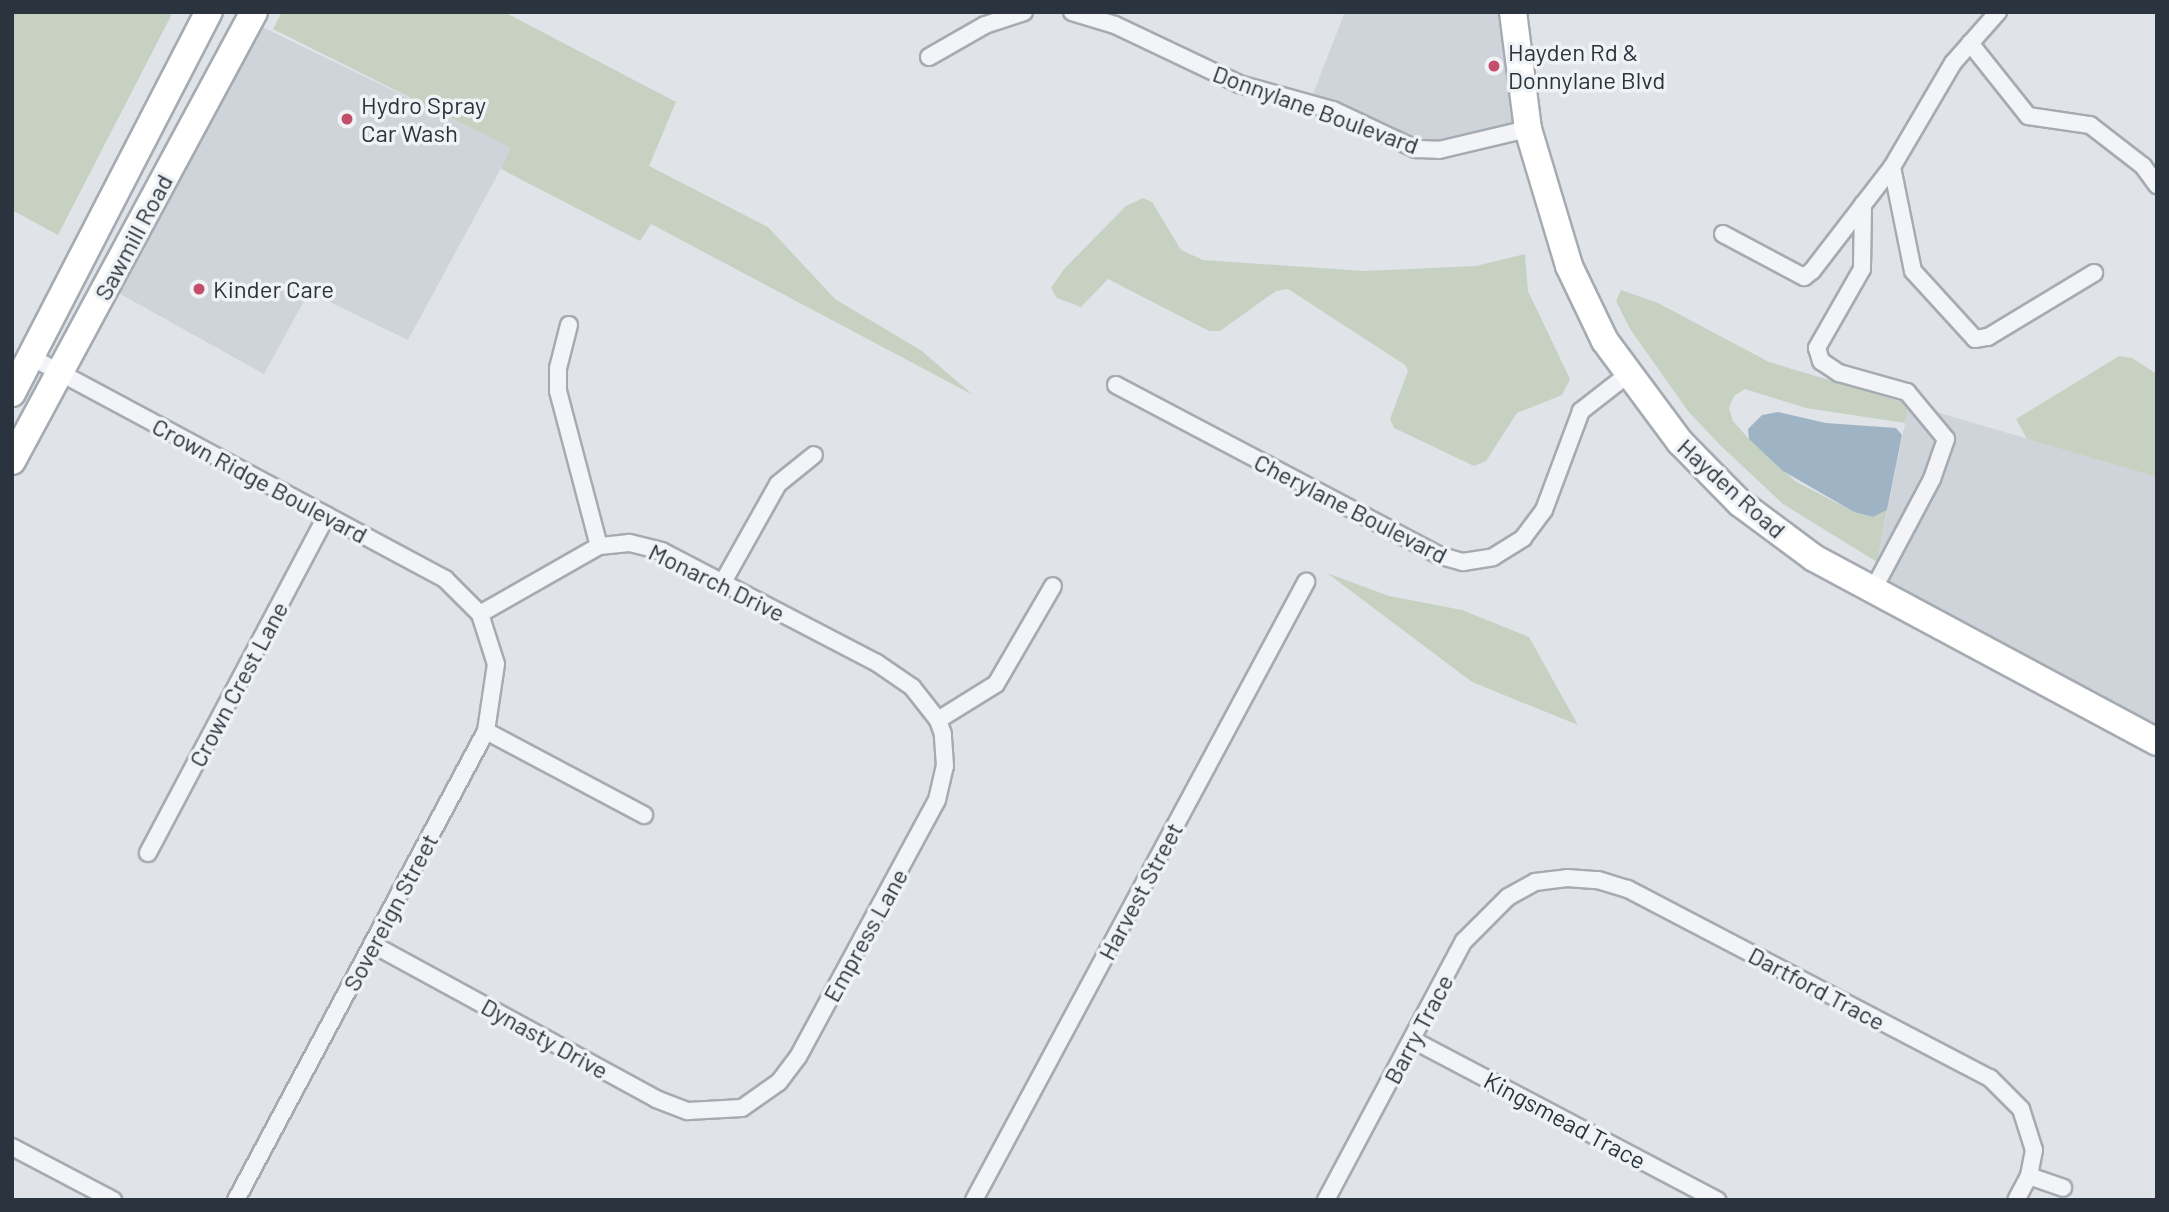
<!DOCTYPE html>
<html>
<head>
<meta charset="utf-8">
<style>
	body { margin:0 }
	#map { position:relative; width:2169px; height:1212px; overflow:hidden; background:#e0e4e8; font-family:Barlow,sans-serif }
	div>[style] { position:absolute }
	[style*='--x'] { left:calc(var(--x)*1px); top:calc(var(--y)*1px); width:calc(var(--w)*1px); rotate:calc(var(--a)*1deg) }
	.built>* { inset:0; background:#cfd3da }
	.green>* { inset:0; background:#c7d1c2 }
	.water>* { inset:0; background:#9eb4c5 }
	.roads { filter:drop-shadow(2px 0 #a6abb2) drop-shadow(-2px 0 #a6abb2) drop-shadow(0 2px #a6abb2) drop-shadow(0 -2px #a6abb2) }
	.minor>* { height:16px; margin:-8px; padding:0 8px; transform-origin:8px; border-radius:8px; background:#f3f4f7 }
	.primary>* { height:26px; margin:-13px; padding:0 13px; transform-origin:13px; border-radius:13px; background:#fff }
	.dots>* { width:19px; height:19px; translate:-50% -50%; box-sizing:border-box; border:4px solid #f0f3f6; border-radius:50% }
	span { translate:-50% -50%; white-space:nowrap; text-align:center; line-height:1.15; -webkit-text-stroke:7px #f0f3f6; paint-order:stroke }
	.poi-label { font-size:24px; color:#2a333e }
	.left { translate:0 -50%; text-align:left }
	.street-label { font-size:24px; color:#2a333e }
	.frame { position:absolute; inset:0; border:14px solid #2a333e; pointer-events:none }
</style>
</head>
<body>
<div id="map">
	<div class="built">
		<div style="clip-path:polygon(1345px 12px,1512px 12px,1533px 139px,1433px 154px,1309px 104px)"></div>
		<div style="clip-path:polygon(258px 25px,512px 148px,408px 340px,309px 292px,264px 374px,115px 291px)"></div>
		<div style="clip-path:polygon(1909px 404px,2157px 477px,2157px 740px,1871px 591px)"></div>
	</div>
	<div class="green">
		<div style="clip-path:polygon(12px 12px,173px 12px,58px 235px,12px 210px)"></div>
		<div style="clip-path:polygon(282px 12px,504px 12px,676px 102px,649px 166px,768px 227px,835px 299px,922px 351px,973px 395px,651px 224px,640px 241px,501px 169px,511px 148px,273px 29px)"></div>
		<div style="clip-path:polygon(1143px 198px,1152px 202px,1181px 250px,1203px 260px,1364px 271px,1476px 266px,1525px 254px,1528px 291px,1570px 379px,1562px 395px,1517px 413px,1486px 461px,1474px 466px,1394px 428px,1390px 419px,1408px 371px,1405px 365px,1288px 289px,1276px 291px,1220px 331px,1209px 331px,1108px 279px,1081px 307px,1057px 298px,1051px 288px,1064px 269px,1126px 206px)"></div>
		<div style="clip-path:polygon(1621px 290px,1658px 303px,1769px 362px,1909px 404px,1905px 423px,1806px 408px,1745px 389px,1734px 396px,1729px 408px,1733px 421px,1749px 439px,1795px 481px,1854px 512px,1873px 517px,1887px 510px,1877px 562px,1783px 504px,1719px 444px,1688px 411px,1630px 329px,1616px 301px)"></div>
		<div style="clip-path:polygon(2119px 356px,2132px 358px,2157px 374px,2157px 477px,2027px 439px,2016px 419px)"></div>
		<div style="clip-path:polygon(1327px 573px,1389px 596px,1462px 610px,1529px 637px,1578px 725px,1472px 682px)"></div>
	</div>
	<div class="water">
		<div style="clip-path:polygon(1778px 412px,1826px 423px,1896px 428px,1902px 435px,1887px 510px,1873px 517px,1854px 512px,1783px 471px,1749px 439px,1748px 429px,1762px 415px)"></div>
	</div>
	<div class="roads">
		<div class="minor">
			<div style="--x:1072;--y:12;--w:45;--a:16.8"></div>
			<div style="--x:1115;--y:25;--w:137;--a:25.4"></div>
			<div style="--x:1239;--y:84;--w:98;--a:15.5"></div>
			<div style="--x:1333;--y:110;--w:92;--a:25.2"></div>
			<div style="--x:1416;--y:149;--w:23;--a:2"></div>
			<div style="--x:1439;--y:150;--w:91;--a:-13.3"></div>
			<div style="--x:1970;--y:43;--w:93;--a:51.5"></div>
			<div style="--x:2028;--y:116;--w:63;--a:8.3"></div>
			<div style="--x:2090;--y:125;--w:67;--a:37.7"></div>
			<div style="--x:2143;--y:166;--w:24;--a:54"></div>
			<div style="--x:929;--y:57;--w:64;--a:-29.7"></div>
			<div style="--x:985;--y:25;--w:41;--a:-18.4"></div>
			<div style="--x:1892;--y:167;--w:106;--a:78.6"></div>
			<div style="--x:1913;--y:271;--w:92;--a:47.6"></div>
			<div style="--x:1975;--y:339;--w:13;--a:-9"></div>
			<div style="--x:1988;--y:337;--w:124;--a:-31.1"></div>
			<div style="--x:1863;--y:204;--w:65;--a:90.9"></div>
			<div style="--x:1862;--y:269;--w:91;--a:119.7"></div>
			<div style="--x:1817;--y:348;--w:14;--a:73"></div>
			<div style="--x:1821;--y:361;--w:22;--a:34"></div>
			<div style="--x:1839;--y:373;--w:71;--a:15.6"></div>
			<div style="--x:1907;--y:392;--w:61;--a:50.3"></div>
			<div style="--x:1946;--y:439;--w:42;--a:109.3"></div>
			<div style="--x:1932;--y:479;--w:126;--a:118"></div>
			<div style="--x:1723;--y:234;--w:92;--a:28"></div>
			<div style="--x:1804;--y:277;--w:10;--a:-37"></div>
			<div style="--x:1812;--y:271;--w:131;--a:-52.4"></div>
			<div style="--x:1892;--y:167;--w:121;--a:-59.6"></div>
			<div style="--x:1953;--y:63;--w:68;--a:-48.6"></div>
			<div style="--x:569;--y:325;--w:44;--a:104.3"></div>
			<div style="--x:558;--y:368;--w:23;--a:90"></div>
			<div style="--x:558;--y:391;--w:160;--a:75.2"></div>
			<div style="--x:31;--y:357;--w:470;--a:28.2"></div>
			<div style="--x:445;--y:579;--w:49;--a:45"></div>
			<div style="--x:480;--y:614;--w:52;--a:72.3"></div>
			<div style="--x:496;--y:664;--w:68;--a:98.5"></div>
			<div style="--x:486;--y:731;--w:531;--a:118.06"></div>
			<div style="--x:1116;--y:385;--w:364;--a:27.8"></div>
			<div style="--x:1438;--y:555;--w:26;--a:16"></div>
			<div style="--x:1463;--y:562;--w:30;--a:-9"></div>
			<div style="--x:1493;--y:557;--w:36;--a:-32"></div>
			<div style="--x:1523;--y:538;--w:35;--a:-53"></div>
			<div style="--x:1544;--y:510;--w:106;--a:-69.5"></div>
			<div style="--x:1581;--y:411;--w:58;--a:-38"></div>
			<div style="--x:723;--y:582;--w:112;--a:-60.7"></div>
			<div style="--x:778;--y:484;--w:46;--a:-38.9"></div>
			<div style="--x:938;--y:720;--w:68;--a:-31.8"></div>
			<div style="--x:996;--y:684;--w:113;--a:-59.8"></div>
			<div style="--x:486;--y:731;--w:179;--a:28"></div>
			<div style="--x:148;--y:853;--w:382;--a:-62.1"></div>
			<div style="--x:372;--y:944;--w:324;--a:28.6"></div>
			<div style="--x:656;--y:1099;--w:34;--a:21"></div>
			<div style="--x:688;--y:1111;--w:54;--a:-3.2"></div>
			<div style="--x:742;--y:1108;--w:45;--a:-35.1"></div>
			<div style="--x:779;--y:1082;--w:31;--a:-53"></div>
			<div style="--x:798;--y:1057;--w:292;--a:-61.6"></div>
			<div style="--x:937;--y:800;--w:35;--a:-77"></div>
			<div style="--x:945;--y:766;--w:32;--a:-94"></div>
			<div style="--x:943;--y:734;--w:15;--a:-110"></div>
			<div style="--x:938;--y:720;--w:42;--a:-128.2"></div>
			<div style="--x:912;--y:687;--w:42;--a:-145.6"></div>
			<div style="--x:877;--y:663;--w:242;--a:-152.5"></div>
			<div style="--x:662;--y:551;--w:34;--a:-166"></div>
			<div style="--x:629;--y:543;--w:30;--a:174"></div>
			<div style="--x:599;--y:546;--w:137;--a:150.3"></div>
			<div style="--x:1413;--y:1040;--w:344;--a:27.8"></div>
			<div style="--x:12;--y:1147;--w:114;--a:27.7"></div>
			<div style="--x:2029;--y:1176;--w:36;--a:19"></div>
			<div style="--x:974;--y:1200;--w:702;--a:-61.75"></div>
			<div style="--x:1326;--y:1200;--w:293;--a:-62"></div>
			<div style="--x:1464;--y:941;--w:62;--a:-45"></div>
			<div style="--x:1508;--y:897;--w:31;--a:-29"></div>
			<div style="--x:1535;--y:882;--w:32;--a:-7"></div>
			<div style="--x:1567;--y:878;--w:31;--a:4"></div>
			<div style="--x:1598;--y:880;--w:31;--a:17"></div>
			<div style="--x:1628;--y:889;--w:408;--a:27.6"></div>
			<div style="--x:1990;--y:1078;--w:44;--a:45"></div>
			<div style="--x:2021;--y:1109;--w:43;--a:72.4"></div>
			<div style="--x:2034;--y:1150;--w:26;--a:101"></div>
			<div style="--x:2029;--y:1176;--w:27;--a:118"></div>
		</div>
		<div class="primary">
			<div style="--x:1513;--y:12;--w:118;--a:82.7"></div>
			<div style="--x:1528;--y:129;--w:143;--a:73.3"></div>
			<div style="--x:1569;--y:266;--w:83;--a:64.4"></div>
			<div style="--x:1605;--y:341;--w:126;--a:53.4"></div>
			<div style="--x:1680;--y:442;--w:86;--a:45.5"></div>
			<div style="--x:1740;--y:503;--w:92;--a:36.6"></div>
			<div style="--x:1814;--y:558;--w:389;--a:28.2"></div>
			<div style="--x:12;--y:393;--w:429;--a:-62.7"></div>
			<div style="--x:12;--y:461;--w:510;--a:-61.68"></div>
		</div>
	</div>
	<div class="dots">
		<div style="left:1494px;top:66px;background:#c34f6a"></div>
		<div style="left:347px;top:119px;background:#c34f6a"></div>
		<div style="left:199px;top:289px;background:#c34f6a"></div>
	</div>
	<div class="poi-label">
		<span class="left" style="left:1508px;top:66px">Hayden Rd &amp;<br>Donnylane Blvd</span>
		<span class="left" style="left:361px;top:119px">Hydro Spray<br>Car Wash</span>
		<span class="left" style="left:213px;top:289px">Kinder Care</span>
	</div>
	<div class="street-label">
		<span style="left:1316px;top:109px;rotate:20deg">Donnylane Boulevard</span>
		<span style="left:133px;top:237px;rotate:-62deg">Sawmill Road</span>
		<span style="left:260px;top:480px;rotate:28deg">Crown Ridge Boulevard</span>
		<span style="left:1732px;top:488px;rotate:42deg">Hayden Road</span>
		<span style="left:1351px;top:508px;rotate:27deg">Cherylane Boulevard</span>
		<span style="left:717px;top:582px;rotate:26deg">Monarch Drive</span>
		<span style="left:238px;top:684px;rotate:-62deg">Crown Crest Lane</span>
		<span style="left:1140px;top:891px;rotate:-62deg">Harvest Street</span>
		<span style="left:390px;top:912px;rotate:-62deg">Sovereign Street</span>
		<span style="left:865px;top:935px;rotate:-61deg">Empress Lane</span>
		<span style="left:1817px;top:988px;rotate:28deg">Dartford Trace</span>
		<span style="left:1418px;top:1029px;rotate:-62deg">Barry Trace</span>
		<span style="left:545px;top:1038px;rotate:29deg">Dynasty Drive</span>
		<span style="left:1565px;top:1120px;rotate:28deg">Kingsmead Trace</span>
	</div>
	<div class="frame"></div>
</div>
</body>
</html>
